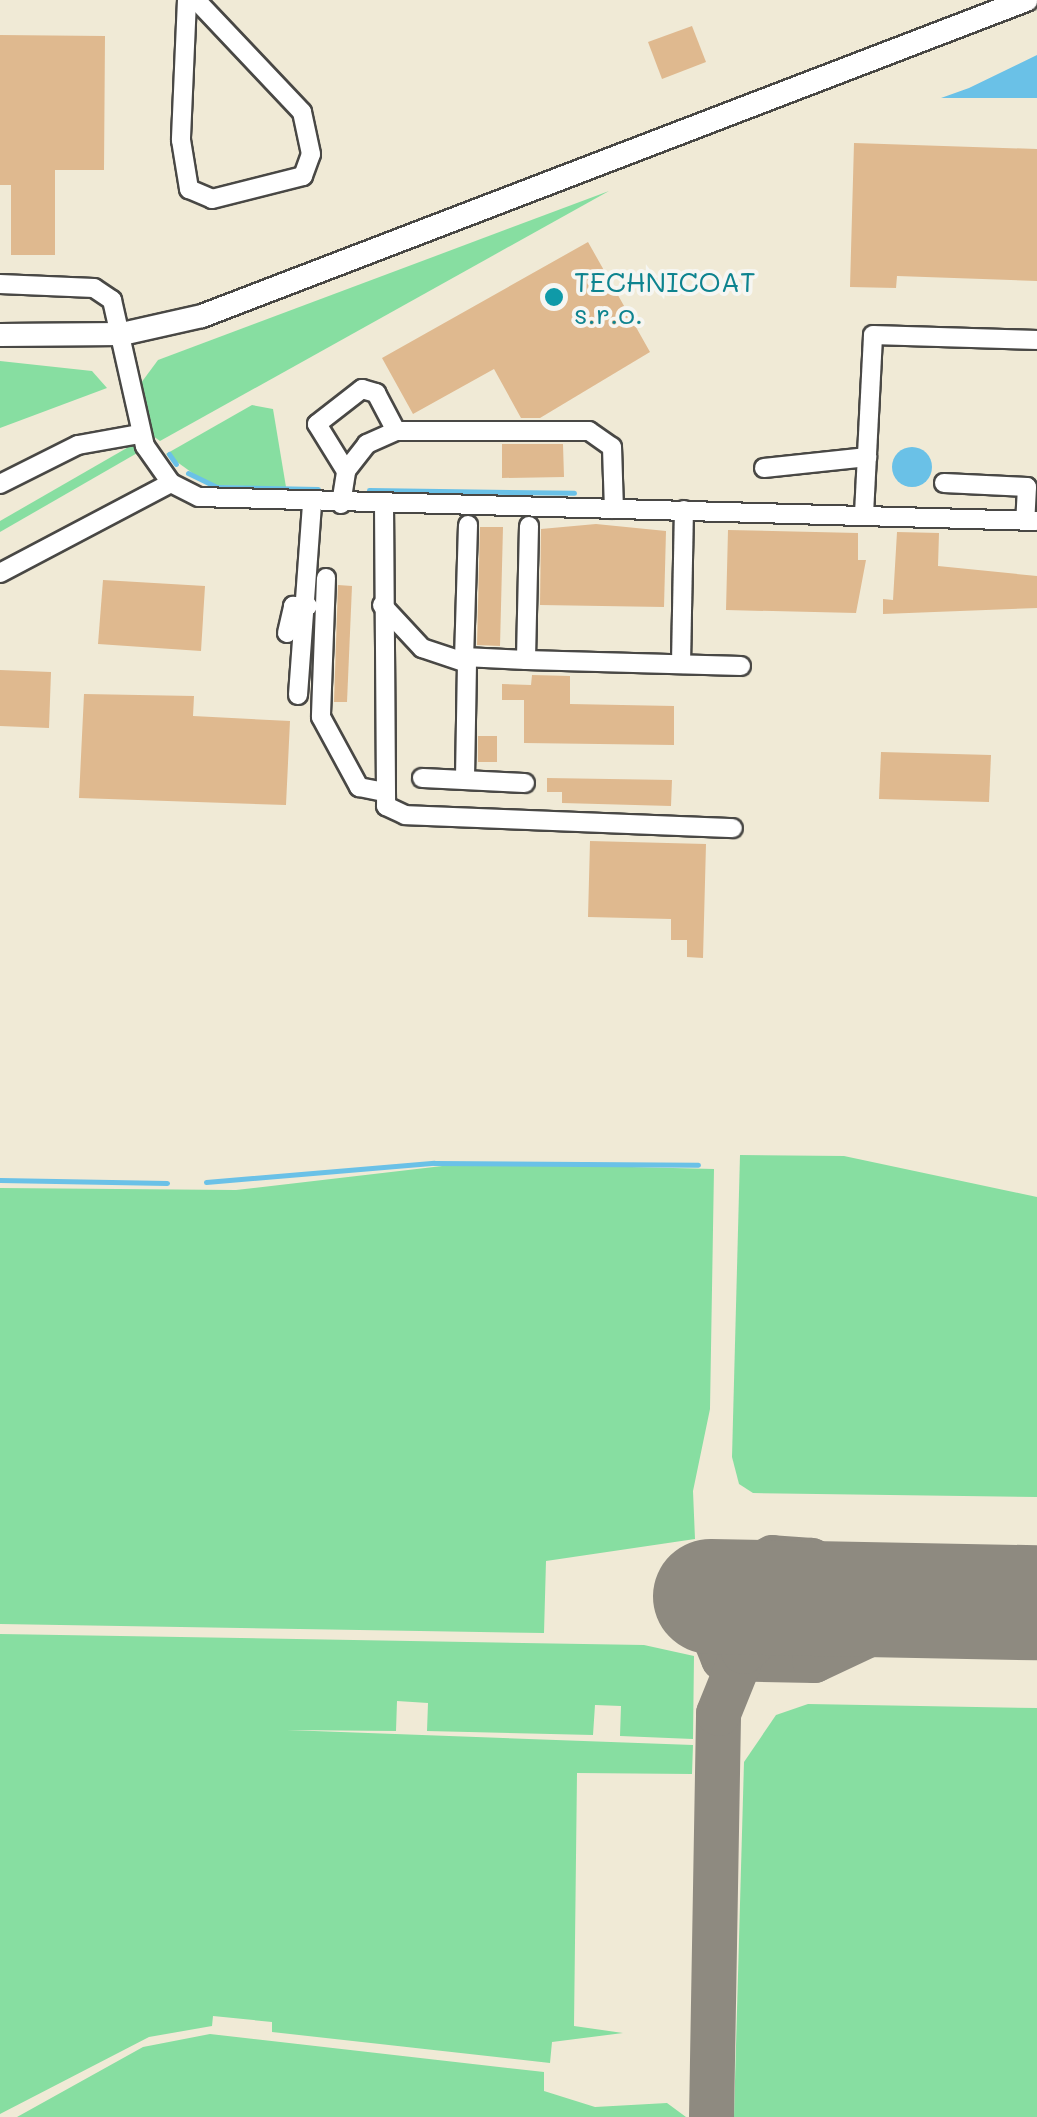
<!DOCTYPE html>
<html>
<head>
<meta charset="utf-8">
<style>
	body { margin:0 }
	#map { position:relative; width:1037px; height:2117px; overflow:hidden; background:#f0ead6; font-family:Mali,sans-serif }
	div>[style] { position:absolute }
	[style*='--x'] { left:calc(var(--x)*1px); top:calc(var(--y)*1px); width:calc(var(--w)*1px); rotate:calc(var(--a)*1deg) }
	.green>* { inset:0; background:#87dea1 }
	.water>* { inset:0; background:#6ac1e7 }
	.round { border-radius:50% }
	.stream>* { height:5px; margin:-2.5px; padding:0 2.5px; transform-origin:2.5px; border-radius:2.5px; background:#6ac1e7 }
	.taxiway>* { height:45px; margin:-22.5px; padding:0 22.5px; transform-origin:22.5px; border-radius:22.5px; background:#8e8a80 }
	.runway>* { height:115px; margin:-57.5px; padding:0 57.5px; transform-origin:57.5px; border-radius:57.5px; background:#8e8a80 }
	.building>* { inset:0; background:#dfb98f }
	.roads { filter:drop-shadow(2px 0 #494845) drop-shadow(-2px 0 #494845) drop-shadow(0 2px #494845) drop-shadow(0 -2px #494845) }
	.minor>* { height:18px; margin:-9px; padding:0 9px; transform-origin:9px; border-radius:9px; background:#fff }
	.major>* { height:22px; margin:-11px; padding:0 11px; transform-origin:11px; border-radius:11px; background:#fff }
	.dots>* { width:28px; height:28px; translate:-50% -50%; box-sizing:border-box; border:5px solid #f6f6f2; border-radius:50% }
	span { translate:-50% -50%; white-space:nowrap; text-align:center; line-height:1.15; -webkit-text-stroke:8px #f6f6f2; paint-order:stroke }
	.culture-label { font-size:28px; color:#0d838f }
	.left { translate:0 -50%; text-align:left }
</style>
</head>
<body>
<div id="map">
	<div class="green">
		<div style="clip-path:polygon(609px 191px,160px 441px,153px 436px,141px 383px,158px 360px)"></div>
		<div style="clip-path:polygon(0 361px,92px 371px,107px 388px,0 428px)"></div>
		<div style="clip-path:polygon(252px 405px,273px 409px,286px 487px,209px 485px,166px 454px)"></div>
		<div style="clip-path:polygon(132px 445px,139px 452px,0 532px,0 521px)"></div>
		<div style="clip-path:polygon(740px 1155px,844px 1156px,1037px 1197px,1037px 1497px,753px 1493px,739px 1484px,732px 1457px)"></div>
		<div style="clip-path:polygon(468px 1163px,714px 1169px,710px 1409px,693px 1491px,695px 1539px,546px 1561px,544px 1633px,0 1624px,0 1188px,236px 1190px)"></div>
		<div style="clip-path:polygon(0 1634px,644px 1645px,694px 1656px,693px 1739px,620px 1736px,621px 1706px,595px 1705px,593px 1735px,427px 1731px,428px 1703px,397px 1701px,396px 1731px,287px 1730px,693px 1745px,692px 1774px,577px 1773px,574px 2026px,623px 2033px,552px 2042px,550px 2063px,272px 2032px,272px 2022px,213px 2016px,212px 2026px,149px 2037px,0 2114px)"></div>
		<div style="clip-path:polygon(808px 1704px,1037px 1708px,1037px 2117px,734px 2117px,744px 1762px,776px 1715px)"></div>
		<div style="clip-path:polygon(210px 2034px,544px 2072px,544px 2091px,595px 2107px,667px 2103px,686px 2117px,17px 2117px,143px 2047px)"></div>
	</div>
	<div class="water">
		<div style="clip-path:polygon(1037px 55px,1037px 98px,941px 98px,969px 88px)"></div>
		<div class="round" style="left:892px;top:447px;width:40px;height:40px"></div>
	</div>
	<div class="stream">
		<div style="--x:169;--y:454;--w:12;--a:55"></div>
		<div style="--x:188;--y:473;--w:32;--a:26"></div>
		<div style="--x:217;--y:487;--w:101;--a:1.1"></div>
		<div style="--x:369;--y:490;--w:205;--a:0.8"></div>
		<div style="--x:0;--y:1180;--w:167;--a:1"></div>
		<div style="--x:206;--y:1182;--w:229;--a:-4.8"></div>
		<div style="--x:434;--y:1163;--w:264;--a:0.4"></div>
	</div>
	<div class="taxiway">
		<div style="--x:880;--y:1596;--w:78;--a:-152.4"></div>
		<div style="--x:811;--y:1560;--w:39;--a:-176"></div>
		<div style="--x:772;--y:1557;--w:47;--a:151.8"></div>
		<div style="--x:731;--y:1579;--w:59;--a:106.6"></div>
		<div style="--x:714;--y:1636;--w:24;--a:68"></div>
		<div style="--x:723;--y:1658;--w:91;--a:1.3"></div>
		<div style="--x:814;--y:1660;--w:127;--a:-25.2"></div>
		<div style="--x:711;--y:2117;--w:404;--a:-89"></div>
		<div style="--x:718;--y:1713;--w:67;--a:-68"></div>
		<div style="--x:743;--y:1651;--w:40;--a:-42"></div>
		<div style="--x:773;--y:1624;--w:50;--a:-23.5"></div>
		<div style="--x:819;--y:1604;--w:218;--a:0.3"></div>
	</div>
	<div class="runway">
		<div style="--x:710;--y:1596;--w:327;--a:1.1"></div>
	</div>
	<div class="building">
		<div style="clip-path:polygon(692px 26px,706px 62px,662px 79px,648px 42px)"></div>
		<div style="clip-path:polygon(0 35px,105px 36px,104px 170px,55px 170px,55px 255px,11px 255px,11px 185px,0 185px)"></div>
		<div style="clip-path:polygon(854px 143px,1037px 149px,1037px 281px,897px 276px,896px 288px,850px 287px)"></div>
		<div style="clip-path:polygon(588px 242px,650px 352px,540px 418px,521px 418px,494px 369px,413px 414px,382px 358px)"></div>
		<div style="clip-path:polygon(502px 444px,563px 444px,564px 477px,502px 478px)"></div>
		<div style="clip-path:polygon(596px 524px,666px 531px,664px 607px,540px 605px,541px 529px)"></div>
		<div style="clip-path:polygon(480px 527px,503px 527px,500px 646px,477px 645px)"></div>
		<div style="clip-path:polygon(728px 530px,858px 533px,858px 560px,866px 560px,856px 613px,726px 610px)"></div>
		<div style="clip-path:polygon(897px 532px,939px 533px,938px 566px,1037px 576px,1037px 608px,883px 614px,883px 599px,893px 600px)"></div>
		<div style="clip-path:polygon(103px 580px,205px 586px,201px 651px,98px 644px)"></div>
		<div style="clip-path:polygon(338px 585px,352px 586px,347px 702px,334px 702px)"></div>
		<div style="clip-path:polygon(0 670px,51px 672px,49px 728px,0 726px)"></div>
		<div style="clip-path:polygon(532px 675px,570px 676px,570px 704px,674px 706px,674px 745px,524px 743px,524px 700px,502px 700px,502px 684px,531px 685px)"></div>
		<div style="clip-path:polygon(84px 694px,194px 696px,193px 716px,290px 721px,286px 805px,79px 798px)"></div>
		<div style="clip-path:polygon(478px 736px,497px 736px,497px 762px,478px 762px)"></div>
		<div style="clip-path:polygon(881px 752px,991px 755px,989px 802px,879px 799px)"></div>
		<div style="clip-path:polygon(547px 778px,672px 780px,671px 806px,562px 803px,562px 792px,547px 792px)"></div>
		<div style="clip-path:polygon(590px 841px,706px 844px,703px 958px,687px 957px,687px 940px,671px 940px,671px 919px,588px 917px)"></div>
	</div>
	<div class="roads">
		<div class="minor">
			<div style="--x:187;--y:0;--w:140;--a:92.5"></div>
			<div style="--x:181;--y:140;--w:50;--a:80.7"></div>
			<div style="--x:189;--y:189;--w:25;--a:23"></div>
			<div style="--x:212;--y:199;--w:94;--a:-14.2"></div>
			<div style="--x:303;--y:176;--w:23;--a:-70"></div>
			<div style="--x:311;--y:154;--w:43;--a:-102.1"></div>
			<div style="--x:302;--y:112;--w:154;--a:-133.4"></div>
			<div style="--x:0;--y:284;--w:94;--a:2.4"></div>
			<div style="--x:94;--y:288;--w:22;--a:34"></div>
			<div style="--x:112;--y:300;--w:150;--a:77.3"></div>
			<div style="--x:145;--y:446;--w:45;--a:54.9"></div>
			<div style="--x:171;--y:483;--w:31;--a:27"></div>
			<div style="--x:199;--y:497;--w:838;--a:1.64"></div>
			<div style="--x:396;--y:431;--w:193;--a:0"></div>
			<div style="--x:589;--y:431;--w:28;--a:35"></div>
			<div style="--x:612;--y:447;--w:62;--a:88.2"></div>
			<div style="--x:764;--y:468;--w:104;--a:-6.1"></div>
			<div style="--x:944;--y:483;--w:83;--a:2.8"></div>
			<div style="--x:1027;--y:487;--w:34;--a:93"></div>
			<div style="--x:0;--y:484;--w:87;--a:-26.6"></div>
			<div style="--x:78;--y:445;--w:63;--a:-10.1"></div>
			<div style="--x:341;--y:504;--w:33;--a:-81"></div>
			<div style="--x:346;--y:471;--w:55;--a:-121.7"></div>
			<div style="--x:317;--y:424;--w:57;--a:-37.9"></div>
			<div style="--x:362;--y:389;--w:15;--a:16"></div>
			<div style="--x:376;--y:393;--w:43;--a:62.2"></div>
			<div style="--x:396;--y:431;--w:32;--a:156"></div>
			<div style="--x:367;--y:444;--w:34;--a:128"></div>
			<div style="--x:384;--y:504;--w:302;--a:89.6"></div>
			<div style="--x:386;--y:806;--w:21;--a:25"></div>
			<div style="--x:405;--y:815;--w:328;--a:2.3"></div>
			<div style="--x:864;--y:514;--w:179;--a:-87.1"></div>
			<div style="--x:873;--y:335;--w:164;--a:1.7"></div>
			<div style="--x:468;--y:525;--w:132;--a:91.7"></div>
			<div style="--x:464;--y:657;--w:62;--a:2.8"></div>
			<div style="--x:529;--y:526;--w:134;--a:91.3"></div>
			<div style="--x:526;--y:660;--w:215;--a:1.6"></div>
			<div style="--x:0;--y:573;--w:193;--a:-27.8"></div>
			<div style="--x:326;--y:578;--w:139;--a:92.1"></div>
			<div style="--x:321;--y:717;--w:80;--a:61.5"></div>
			<div style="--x:359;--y:787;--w:20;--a:11"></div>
			<div style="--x:382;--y:605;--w:59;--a:47.1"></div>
			<div style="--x:422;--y:648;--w:47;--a:18.4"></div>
			<div style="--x:467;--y:663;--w:117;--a:91"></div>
			<div style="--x:287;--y:633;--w:28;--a:-77"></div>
			<div style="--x:293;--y:606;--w:15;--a:0"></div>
			<div style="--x:681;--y:664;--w:154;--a:-88.9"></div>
			<div style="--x:298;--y:695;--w:191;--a:-85.8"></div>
			<div style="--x:422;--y:778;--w:103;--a:2.8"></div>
		</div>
		<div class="major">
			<div style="--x:0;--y:335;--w:122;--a:-0.5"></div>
			<div style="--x:122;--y:334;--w:82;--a:-12.7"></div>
			<div style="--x:202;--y:316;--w:883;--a:-20.98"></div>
		</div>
	</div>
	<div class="dots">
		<div style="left:554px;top:297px;background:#0f9aa8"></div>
	</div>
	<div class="culture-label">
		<span class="left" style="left:574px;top:297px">TECHNICOAT<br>s.r.o.</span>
	</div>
</div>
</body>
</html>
